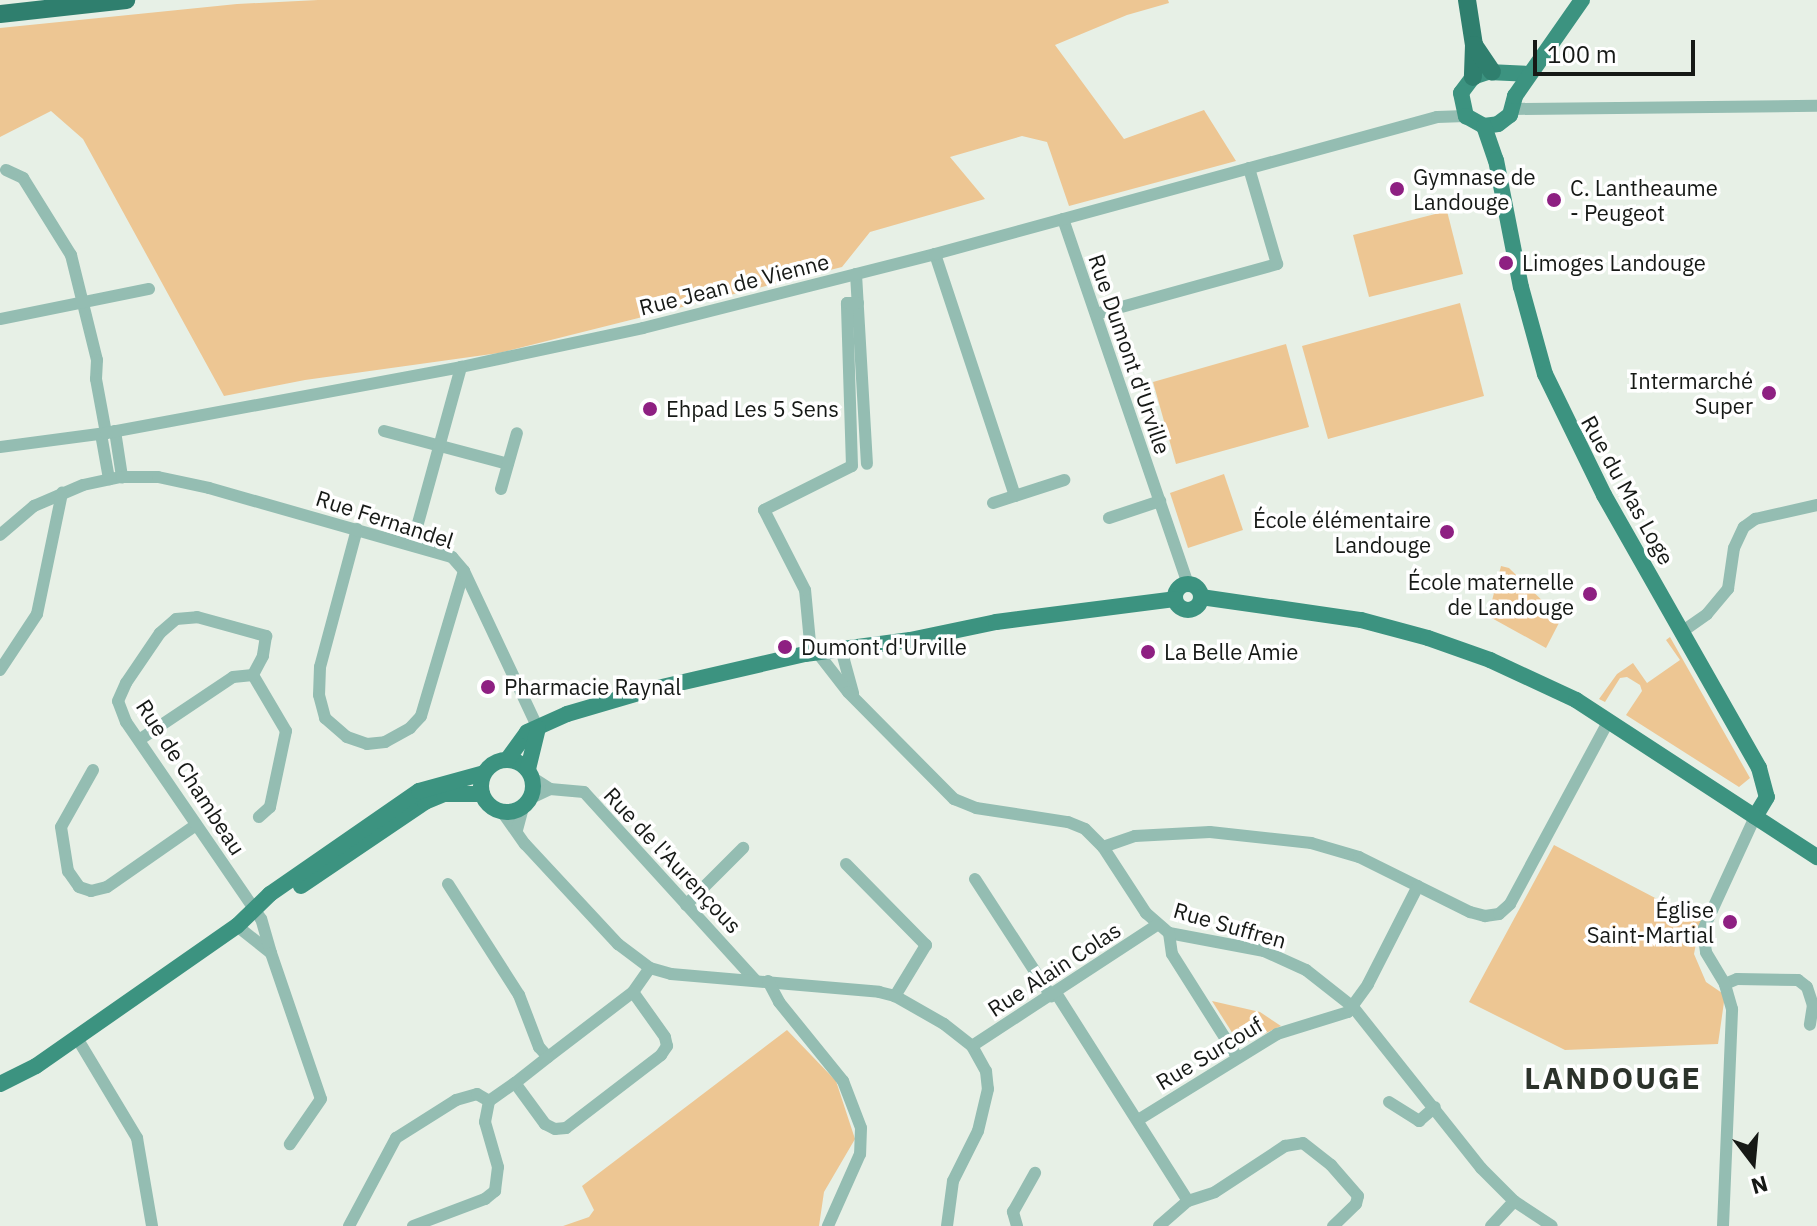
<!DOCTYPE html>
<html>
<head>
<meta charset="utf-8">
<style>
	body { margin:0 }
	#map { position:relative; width:1817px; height:1226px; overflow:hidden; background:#e7f0e6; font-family:"IBM Plex Sans",sans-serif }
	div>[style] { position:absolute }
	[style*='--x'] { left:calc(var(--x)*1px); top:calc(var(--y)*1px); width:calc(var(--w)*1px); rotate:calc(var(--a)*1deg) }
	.green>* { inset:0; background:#edc693 }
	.minor>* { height:12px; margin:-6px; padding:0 6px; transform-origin:6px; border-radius:6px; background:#94bdb2 }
	.major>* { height:16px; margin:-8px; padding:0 8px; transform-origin:8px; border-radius:8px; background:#3c9380 }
	.major>.ring { margin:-8px; padding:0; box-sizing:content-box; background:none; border:16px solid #3c9380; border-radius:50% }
	.highway>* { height:18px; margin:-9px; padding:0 9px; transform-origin:9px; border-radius:9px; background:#2f7f6e }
	.dots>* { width:22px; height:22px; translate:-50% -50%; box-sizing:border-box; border:4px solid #fff; border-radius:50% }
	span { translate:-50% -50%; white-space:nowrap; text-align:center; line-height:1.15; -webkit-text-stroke:7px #fff; paint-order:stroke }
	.poi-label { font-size:22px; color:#161916 }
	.left { translate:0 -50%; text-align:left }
	.right { translate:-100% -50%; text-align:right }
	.street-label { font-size:22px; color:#161916 }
	.district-label { font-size:30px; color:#2c332b; font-weight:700; letter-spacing:2px }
	.north { position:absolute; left:1713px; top:1122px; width:80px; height:80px; -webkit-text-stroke:6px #fff; paint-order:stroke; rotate:164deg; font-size:22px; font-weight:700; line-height:32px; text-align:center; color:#161916 }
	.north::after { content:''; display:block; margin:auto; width:28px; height:36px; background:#161916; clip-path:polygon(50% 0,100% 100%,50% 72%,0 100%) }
	.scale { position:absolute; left:1533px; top:40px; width:162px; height:36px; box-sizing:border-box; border:4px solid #161916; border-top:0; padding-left:10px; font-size:24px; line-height:28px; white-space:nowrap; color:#161916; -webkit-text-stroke:6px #fff; paint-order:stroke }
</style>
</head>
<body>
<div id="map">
	<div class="green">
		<div style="clip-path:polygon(318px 0,1168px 0,1169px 3px,1127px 15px,1055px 45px,1124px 139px,1204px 110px,1236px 161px,1069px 206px,1047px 142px,1022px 136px,950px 157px,985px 199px,870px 232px,842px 267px,499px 353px,305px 380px,224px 396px,83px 139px,51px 111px,0 137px,0 28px,237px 4px)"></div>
		<div style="clip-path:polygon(1447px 211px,1463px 274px,1369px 297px,1353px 235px)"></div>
		<div style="clip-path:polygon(1460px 303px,1484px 396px,1328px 439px,1302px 346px)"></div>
		<div style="clip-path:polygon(1286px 344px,1309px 427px,1176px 464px,1153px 382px)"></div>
		<div style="clip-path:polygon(1224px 474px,1243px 530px,1188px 548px,1170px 493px)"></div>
		<div style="clip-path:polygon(1501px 566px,1509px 568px,1561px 619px,1546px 648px,1488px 616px)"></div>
		<div style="clip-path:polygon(1670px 637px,1750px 778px,1739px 787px,1626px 715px,1642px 691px,1640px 685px,1627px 677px,1620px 678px,1605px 702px,1599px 699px,1617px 674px,1633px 663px,1647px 683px,1680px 660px,1666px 640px)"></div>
		<div style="clip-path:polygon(1554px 845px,1659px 900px,1707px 918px,1697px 938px,1694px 954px,1706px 982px,1725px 995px,1718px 1044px,1565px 1050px,1469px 1002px)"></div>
		<div style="clip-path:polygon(1212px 1001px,1260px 1012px,1281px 1026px,1240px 1045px)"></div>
		<div style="clip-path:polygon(787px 1030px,836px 1081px,855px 1139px,824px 1192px,819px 1226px,563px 1226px,589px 1217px,594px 1210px,582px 1186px)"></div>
	</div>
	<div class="minor">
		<div style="--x:1513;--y:109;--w:304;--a:-0.6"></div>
		<div style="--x:6;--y:170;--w:19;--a:25"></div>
		<div style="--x:23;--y:178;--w:91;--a:58.1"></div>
		<div style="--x:71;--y:255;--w:108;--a:76.1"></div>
		<div style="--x:97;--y:360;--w:19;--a:93"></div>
		<div style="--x:96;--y:379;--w:55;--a:79.5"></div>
		<div style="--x:1063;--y:219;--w:387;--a:71.1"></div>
		<div style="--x:935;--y:254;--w:255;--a:71.7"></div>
		<div style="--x:856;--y:274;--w:190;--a:86.7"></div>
		<div style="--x:1096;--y:314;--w:188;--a:-15.4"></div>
		<div style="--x:1277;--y:264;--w:100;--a:-106.3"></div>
		<div style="--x:0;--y:319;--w:152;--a:-11.4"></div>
		<div style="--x:115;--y:431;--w:47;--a:81.3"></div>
		<div style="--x:384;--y:431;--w:128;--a:14.9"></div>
		<div style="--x:101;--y:434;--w:46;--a:79.9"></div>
		<div style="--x:0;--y:447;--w:107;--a:-7.5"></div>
		<div style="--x:106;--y:433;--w:361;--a:-10.5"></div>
		<div style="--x:461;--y:367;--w:186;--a:-12.1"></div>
		<div style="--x:643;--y:328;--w:301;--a:-14.2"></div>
		<div style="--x:935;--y:254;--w:520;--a:-15.26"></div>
		<div style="--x:1437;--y:117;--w:29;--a:-2"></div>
		<div style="--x:501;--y:489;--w:58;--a:-74.1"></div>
		<div style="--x:993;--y:503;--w:75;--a:-17.9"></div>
		<div style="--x:1109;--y:518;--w:54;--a:-18.4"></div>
		<div style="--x:357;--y:529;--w:143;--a:105"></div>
		<div style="--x:320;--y:667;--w:28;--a:92"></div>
		<div style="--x:319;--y:695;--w:24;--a:75"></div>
		<div style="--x:325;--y:718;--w:29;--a:41"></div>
		<div style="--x:347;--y:737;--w:21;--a:19"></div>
		<div style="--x:367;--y:744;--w:18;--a:-6"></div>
		<div style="--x:385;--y:742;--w:29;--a:-29"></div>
		<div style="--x:410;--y:728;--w:16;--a:-47"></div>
		<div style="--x:421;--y:716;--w:151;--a:-73.5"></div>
		<div style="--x:0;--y:535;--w:45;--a:-40.5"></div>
		<div style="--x:34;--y:506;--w:53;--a:-23.2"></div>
		<div style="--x:83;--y:485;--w:40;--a:-12"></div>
		<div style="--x:122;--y:477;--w:36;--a:0"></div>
		<div style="--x:158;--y:477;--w:52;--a:12.2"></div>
		<div style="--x:209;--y:488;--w:253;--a:15.9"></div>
		<div style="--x:452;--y:557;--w:18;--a:49"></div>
		<div style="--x:464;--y:571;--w:174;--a:64.8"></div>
		<div style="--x:412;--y:545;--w:185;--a:-74.6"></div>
		<div style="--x:1683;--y:631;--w:29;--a:-35"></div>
		<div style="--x:1707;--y:614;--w:33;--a:-50"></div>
		<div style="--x:1728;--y:589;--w:41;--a:-81.7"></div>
		<div style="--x:1734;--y:548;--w:23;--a:-65"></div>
		<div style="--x:1744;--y:527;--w:14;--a:-36"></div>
		<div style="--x:1755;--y:519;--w:64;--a:-12.7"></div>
		<div style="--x:841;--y:649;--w:46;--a:74.7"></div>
		<div style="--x:817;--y:652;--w:51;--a:52.2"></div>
		<div style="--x:848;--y:692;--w:151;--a:45.3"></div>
		<div style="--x:954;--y:799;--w:24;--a:22"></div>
		<div style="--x:976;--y:808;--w:93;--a:8.7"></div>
		<div style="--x:1068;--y:822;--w:18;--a:22"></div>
		<div style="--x:1085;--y:829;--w:25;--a:45"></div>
		<div style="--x:1103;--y:847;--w:79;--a:56.9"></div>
		<div style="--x:1146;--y:913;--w:30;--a:41"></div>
		<div style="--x:1169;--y:933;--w:97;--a:10.7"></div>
		<div style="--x:1264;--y:951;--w:46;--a:24.3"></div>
		<div style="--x:1306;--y:970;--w:60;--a:38.2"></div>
		<div style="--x:1353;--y:1007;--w:206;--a:51.5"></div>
		<div style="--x:1481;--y:1168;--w:47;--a:45"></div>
		<div style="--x:1514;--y:1201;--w:45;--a:33.3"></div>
		<div style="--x:811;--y:653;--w:63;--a:-95.4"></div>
		<div style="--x:805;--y:590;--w:90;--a:-117.1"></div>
		<div style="--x:764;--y:510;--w:98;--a:-26.6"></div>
		<div style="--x:852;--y:466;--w:163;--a:-91.8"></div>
		<div style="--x:847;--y:303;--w:11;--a:0"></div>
		<div style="--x:0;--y:670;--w:67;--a:-56.5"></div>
		<div style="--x:37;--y:614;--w:124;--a:-78.3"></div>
		<div style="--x:139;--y:740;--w:113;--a:-33.8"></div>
		<div style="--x:233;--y:677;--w:20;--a:-6"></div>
		<div style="--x:253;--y:675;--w:65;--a:59.5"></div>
		<div style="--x:286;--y:731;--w:78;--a:101.9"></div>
		<div style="--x:270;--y:807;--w:15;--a:138"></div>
		<div style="--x:93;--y:770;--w:65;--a:119.3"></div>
		<div style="--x:61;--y:827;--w:45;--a:81"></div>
		<div style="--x:68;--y:871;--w:19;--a:55"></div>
		<div style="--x:79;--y:887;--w:13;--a:18"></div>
		<div style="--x:91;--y:891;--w:16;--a:-14"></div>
		<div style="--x:107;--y:887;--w:108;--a:-34.9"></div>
		<div style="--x:533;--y:778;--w:20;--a:33"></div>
		<div style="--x:531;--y:798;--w:21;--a:-25"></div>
		<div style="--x:550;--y:789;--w:34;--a:5"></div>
		<div style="--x:584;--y:792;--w:254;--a:47.7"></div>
		<div style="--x:503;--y:813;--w:38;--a:55"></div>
		<div style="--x:525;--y:844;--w:137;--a:47.1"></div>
		<div style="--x:618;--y:944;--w:40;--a:37"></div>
		<div style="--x:650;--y:968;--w:22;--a:16"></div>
		<div style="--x:671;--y:974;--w:209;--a:4.9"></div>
		<div style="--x:879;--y:992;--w:16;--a:14"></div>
		<div style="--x:895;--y:996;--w:56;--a:29.7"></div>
		<div style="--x:944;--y:1024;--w:36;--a:38"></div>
		<div style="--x:972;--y:1046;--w:29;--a:61"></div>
		<div style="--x:986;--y:1071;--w:18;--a:84"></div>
		<div style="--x:988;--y:1089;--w:43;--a:103.4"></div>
		<div style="--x:978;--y:1131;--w:56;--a:116.6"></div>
		<div style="--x:953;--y:1181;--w:45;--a:97.6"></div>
		<div style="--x:517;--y:830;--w:23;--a:-75"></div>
		<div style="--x:1103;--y:847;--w:34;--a:-19"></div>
		<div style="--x:1135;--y:836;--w:75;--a:-3.1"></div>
		<div style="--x:1210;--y:832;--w:102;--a:6.2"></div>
		<div style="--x:1311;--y:843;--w:50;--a:16.3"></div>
		<div style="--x:1359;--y:857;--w:124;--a:26.4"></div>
		<div style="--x:1470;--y:912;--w:16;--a:15"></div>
		<div style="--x:1485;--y:916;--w:14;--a:-8"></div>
		<div style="--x:1499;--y:914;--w:15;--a:-42"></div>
		<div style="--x:1510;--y:904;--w:209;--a:-61.7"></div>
		<div style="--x:846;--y:864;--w:114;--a:45.4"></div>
		<div style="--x:926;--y:945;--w:60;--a:121.3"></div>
		<div style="--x:975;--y:879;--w:140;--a:57"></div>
		<div style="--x:448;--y:884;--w:132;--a:57.4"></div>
		<div style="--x:519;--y:995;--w:56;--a:69"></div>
		<div style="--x:539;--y:1047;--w:13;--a:48"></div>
		<div style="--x:548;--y:1057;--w:107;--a:-37.4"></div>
		<div style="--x:633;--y:992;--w:29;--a:-55"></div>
		<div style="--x:686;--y:905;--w:81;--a:-45"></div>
		<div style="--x:237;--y:926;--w:43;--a:38.5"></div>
		<div style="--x:271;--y:953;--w:35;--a:-106"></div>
		<div style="--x:261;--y:919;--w:239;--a:-124.4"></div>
		<div style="--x:126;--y:722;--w:22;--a:-111"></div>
		<div style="--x:118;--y:701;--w:20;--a:-66"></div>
		<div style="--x:126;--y:683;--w:60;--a:-55.8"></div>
		<div style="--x:160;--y:633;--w:21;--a:-41"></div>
		<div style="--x:176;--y:619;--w:21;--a:-5"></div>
		<div style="--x:197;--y:617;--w:72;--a:15.4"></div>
		<div style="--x:266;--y:636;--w:20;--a:99"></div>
		<div style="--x:263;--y:656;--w:21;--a:118"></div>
		<div style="--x:1169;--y:933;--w:21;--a:82"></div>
		<div style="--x:1172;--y:954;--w:122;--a:57.7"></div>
		<div style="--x:271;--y:953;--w:154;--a:71.1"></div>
		<div style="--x:321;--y:1099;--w:55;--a:124.6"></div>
		<div style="--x:768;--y:981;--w:24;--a:62"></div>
		<div style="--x:779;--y:1002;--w:102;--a:51"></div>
		<div style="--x:843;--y:1081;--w:50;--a:69"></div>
		<div style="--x:861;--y:1128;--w:26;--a:92"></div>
		<div style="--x:860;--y:1154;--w:79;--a:114"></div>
		<div style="--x:1725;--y:984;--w:13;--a:-23"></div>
		<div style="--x:1737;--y:979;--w:61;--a:0.9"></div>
		<div style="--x:1798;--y:980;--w:11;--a:38"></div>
		<div style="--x:1807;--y:987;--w:19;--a:72"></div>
		<div style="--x:1813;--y:1005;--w:20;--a:99"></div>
		<div style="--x:1056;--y:993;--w:246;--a:57.6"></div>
		<div style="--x:77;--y:1038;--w:117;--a:59"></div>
		<div style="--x:137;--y:1138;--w:89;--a:80.3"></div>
		<div style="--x:972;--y:1046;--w:221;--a:-33.2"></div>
		<div style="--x:548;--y:1057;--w:42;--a:141.8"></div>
		<div style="--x:515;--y:1083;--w:51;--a:53.8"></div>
		<div style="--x:545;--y:1124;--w:11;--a:27"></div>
		<div style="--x:555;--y:1129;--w:11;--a:-5"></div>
		<div style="--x:566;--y:1128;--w:120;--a:-37.5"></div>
		<div style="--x:661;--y:1055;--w:11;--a:-56"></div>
		<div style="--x:667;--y:1046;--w:9;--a:-103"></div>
		<div style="--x:665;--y:1037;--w:55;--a:-125.4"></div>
		<div style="--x:1389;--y:1102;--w:36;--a:32"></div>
		<div style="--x:1419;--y:1121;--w:21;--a:-41"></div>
		<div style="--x:1138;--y:1120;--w:163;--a:-31.7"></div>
		<div style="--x:1277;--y:1034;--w:74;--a:-17.2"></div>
		<div style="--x:1348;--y:1012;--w:34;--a:-54"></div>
		<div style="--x:1368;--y:984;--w:110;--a:-63"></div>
		<div style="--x:1188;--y:1201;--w:28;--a:-18"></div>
		<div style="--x:1215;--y:1192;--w:84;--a:-33.3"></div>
		<div style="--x:1285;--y:1146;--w:18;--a:-9"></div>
		<div style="--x:1303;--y:1143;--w:36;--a:38"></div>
		<div style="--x:1331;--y:1165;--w:41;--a:48.9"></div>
		<div style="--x:1358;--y:1196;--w:8;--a:104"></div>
		<div style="--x:1356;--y:1204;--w:32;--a:136"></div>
		<div style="--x:349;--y:1226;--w:100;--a:-61.9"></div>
		<div style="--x:396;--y:1138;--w:71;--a:-32.3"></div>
		<div style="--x:456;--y:1100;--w:22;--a:-16"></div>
		<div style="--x:477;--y:1094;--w:14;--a:30"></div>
		<div style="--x:413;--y:1226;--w:77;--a:-20.6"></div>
		<div style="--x:485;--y:1199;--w:13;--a:-39"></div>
		<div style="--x:495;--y:1191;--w:24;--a:-83"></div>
		<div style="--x:498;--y:1167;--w:47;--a:-106.1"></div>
		<div style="--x:485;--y:1122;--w:21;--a:-79"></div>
		<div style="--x:489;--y:1101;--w:32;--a:-35"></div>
		<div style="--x:1017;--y:1226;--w:15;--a:-106"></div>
		<div style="--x:1013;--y:1212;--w:45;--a:-60.6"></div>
		<div style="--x:1159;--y:1226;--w:38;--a:-41"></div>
		<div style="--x:1491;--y:1226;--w:34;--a:-47"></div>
		<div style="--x:1723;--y:1226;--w:217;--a:-87.6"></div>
		<div style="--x:1732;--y:1009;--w:26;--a:-106"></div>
		<div style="--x:1725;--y:984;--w:37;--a:-121"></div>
		<div style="--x:1706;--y:952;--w:22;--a:-98"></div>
		<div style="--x:1703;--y:930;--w:124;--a:-65.3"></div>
	</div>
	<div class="major">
		<div style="--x:1529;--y:74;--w:41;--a:-177.2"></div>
		<div style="--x:1488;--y:72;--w:16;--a:162"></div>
		<div style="--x:1473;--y:77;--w:20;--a:127"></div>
		<div style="--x:1461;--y:93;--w:24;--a:78"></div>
		<div style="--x:1466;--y:116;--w:21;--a:29"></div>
		<div style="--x:1484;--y:126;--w:14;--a:-8"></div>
		<div style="--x:1498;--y:124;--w:15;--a:-37"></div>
		<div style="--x:1510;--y:115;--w:20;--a:-75"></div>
		<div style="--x:1515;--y:96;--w:117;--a:-55.1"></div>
		<div style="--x:1484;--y:126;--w:36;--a:71"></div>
		<div style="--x:1496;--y:160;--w:129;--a:78.9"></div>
		<div style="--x:1521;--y:287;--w:90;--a:74.6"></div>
		<div style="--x:1545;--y:374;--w:135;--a:64"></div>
		<div style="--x:1604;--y:495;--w:314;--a:60.4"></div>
		<div style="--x:1759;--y:768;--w:30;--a:75"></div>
		<div style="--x:1767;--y:797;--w:23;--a:121"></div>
		<div class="ring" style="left:1175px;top:584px;width:10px;height:10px"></div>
		<div style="--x:1201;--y:597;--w:162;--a:8.2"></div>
		<div style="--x:1361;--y:620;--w:69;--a:15"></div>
		<div style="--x:1428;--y:638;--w:66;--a:19.5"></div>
		<div style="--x:1490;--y:660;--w:95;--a:24.9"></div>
		<div style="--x:1576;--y:700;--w:288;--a:33.1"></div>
		<div class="ring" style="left:481px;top:760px;width:36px;height:36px"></div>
		<div style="--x:507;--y:760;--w:34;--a:-54"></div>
		<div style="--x:527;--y:732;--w:44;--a:-24.2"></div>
		<div style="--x:567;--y:714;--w:85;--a:-16.3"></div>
		<div style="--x:649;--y:690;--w:160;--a:-13"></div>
		<div style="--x:805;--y:654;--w:106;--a:-7.6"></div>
		<div style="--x:910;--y:640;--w:88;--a:-11.8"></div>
		<div style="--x:996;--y:622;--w:180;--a:-7.3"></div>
		<div style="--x:528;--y:769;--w:42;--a:-76.3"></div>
		<div style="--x:301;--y:886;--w:150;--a:-34.1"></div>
		<div style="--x:425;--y:802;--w:21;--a:-23"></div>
		<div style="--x:444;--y:794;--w:38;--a:0"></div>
		<div style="--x:0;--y:1084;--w:40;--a:-26.6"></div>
		<div style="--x:36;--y:1066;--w:245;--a:-34.9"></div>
		<div style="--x:237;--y:926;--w:46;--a:-44.1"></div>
		<div style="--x:270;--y:894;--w:181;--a:-34.7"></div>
		<div style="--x:419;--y:791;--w:67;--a:-15.5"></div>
	</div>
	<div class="highway">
		<div style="--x:1467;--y:0;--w:46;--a:81.2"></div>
		<div style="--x:1474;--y:45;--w:32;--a:92"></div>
		<div style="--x:0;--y:14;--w:127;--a:-6.3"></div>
		<div style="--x:1474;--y:45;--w:32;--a:56"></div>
	</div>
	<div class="dots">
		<div style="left:1397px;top:189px;background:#8e2082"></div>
		<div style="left:1554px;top:200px;background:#8e2082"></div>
		<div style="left:1506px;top:263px;background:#8e2082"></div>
		<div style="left:1769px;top:393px;background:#8e2082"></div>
		<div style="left:650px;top:409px;background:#8e2082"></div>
		<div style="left:1447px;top:532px;background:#8e2082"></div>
		<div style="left:1590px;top:594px;background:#8e2082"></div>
		<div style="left:785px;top:647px;background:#8e2082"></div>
		<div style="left:1148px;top:652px;background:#8e2082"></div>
		<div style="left:488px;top:687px;background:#8e2082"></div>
		<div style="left:1730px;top:922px;background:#8e2082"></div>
	</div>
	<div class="poi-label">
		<span class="left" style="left:1413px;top:189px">Gymnase de<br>Landouge</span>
		<span class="left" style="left:1570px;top:200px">C. Lantheaume<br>- Peugeot</span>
		<span class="left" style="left:1522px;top:263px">Limoges Landouge</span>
		<span class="right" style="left:1753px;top:393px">Intermarché<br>Super</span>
		<span class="left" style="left:666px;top:409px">Ehpad Les 5 Sens</span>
		<span class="right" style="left:1431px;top:532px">École élémentaire<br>Landouge</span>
		<span class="right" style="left:1574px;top:594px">École maternelle<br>de Landouge</span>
		<span class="left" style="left:801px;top:647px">Dumont d'Urville</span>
		<span class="left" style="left:1164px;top:652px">La Belle Amie</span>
		<span class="left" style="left:504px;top:687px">Pharmacie Raynal</span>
		<span class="right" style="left:1714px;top:922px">Église<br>Saint-Martial</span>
	</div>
	<div class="street-label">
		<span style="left:734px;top:284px;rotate:-14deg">Rue Jean de Vienne</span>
		<span style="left:1130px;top:354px;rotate:71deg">Rue Dumont d'Urville</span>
		<span style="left:1628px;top:490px;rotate:61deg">Rue du Mas Loge</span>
		<span style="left:385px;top:519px;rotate:18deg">Rue Fernandel</span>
		<span style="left:191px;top:777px;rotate:57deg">Rue de Chambeau</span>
		<span style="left:673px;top:860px;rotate:47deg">Rue de l'Aurençous</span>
		<span style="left:1230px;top:925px;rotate:16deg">Rue Suffren</span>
		<span style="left:1054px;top:969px;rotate:-33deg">Rue Alain Colas</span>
		<span style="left:1209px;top:1053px;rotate:-31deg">Rue Surcouf</span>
	</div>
	<div class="district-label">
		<span style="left:1613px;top:1078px">LANDOUGE</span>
	</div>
	<div class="north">N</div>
	<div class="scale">100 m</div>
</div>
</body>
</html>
